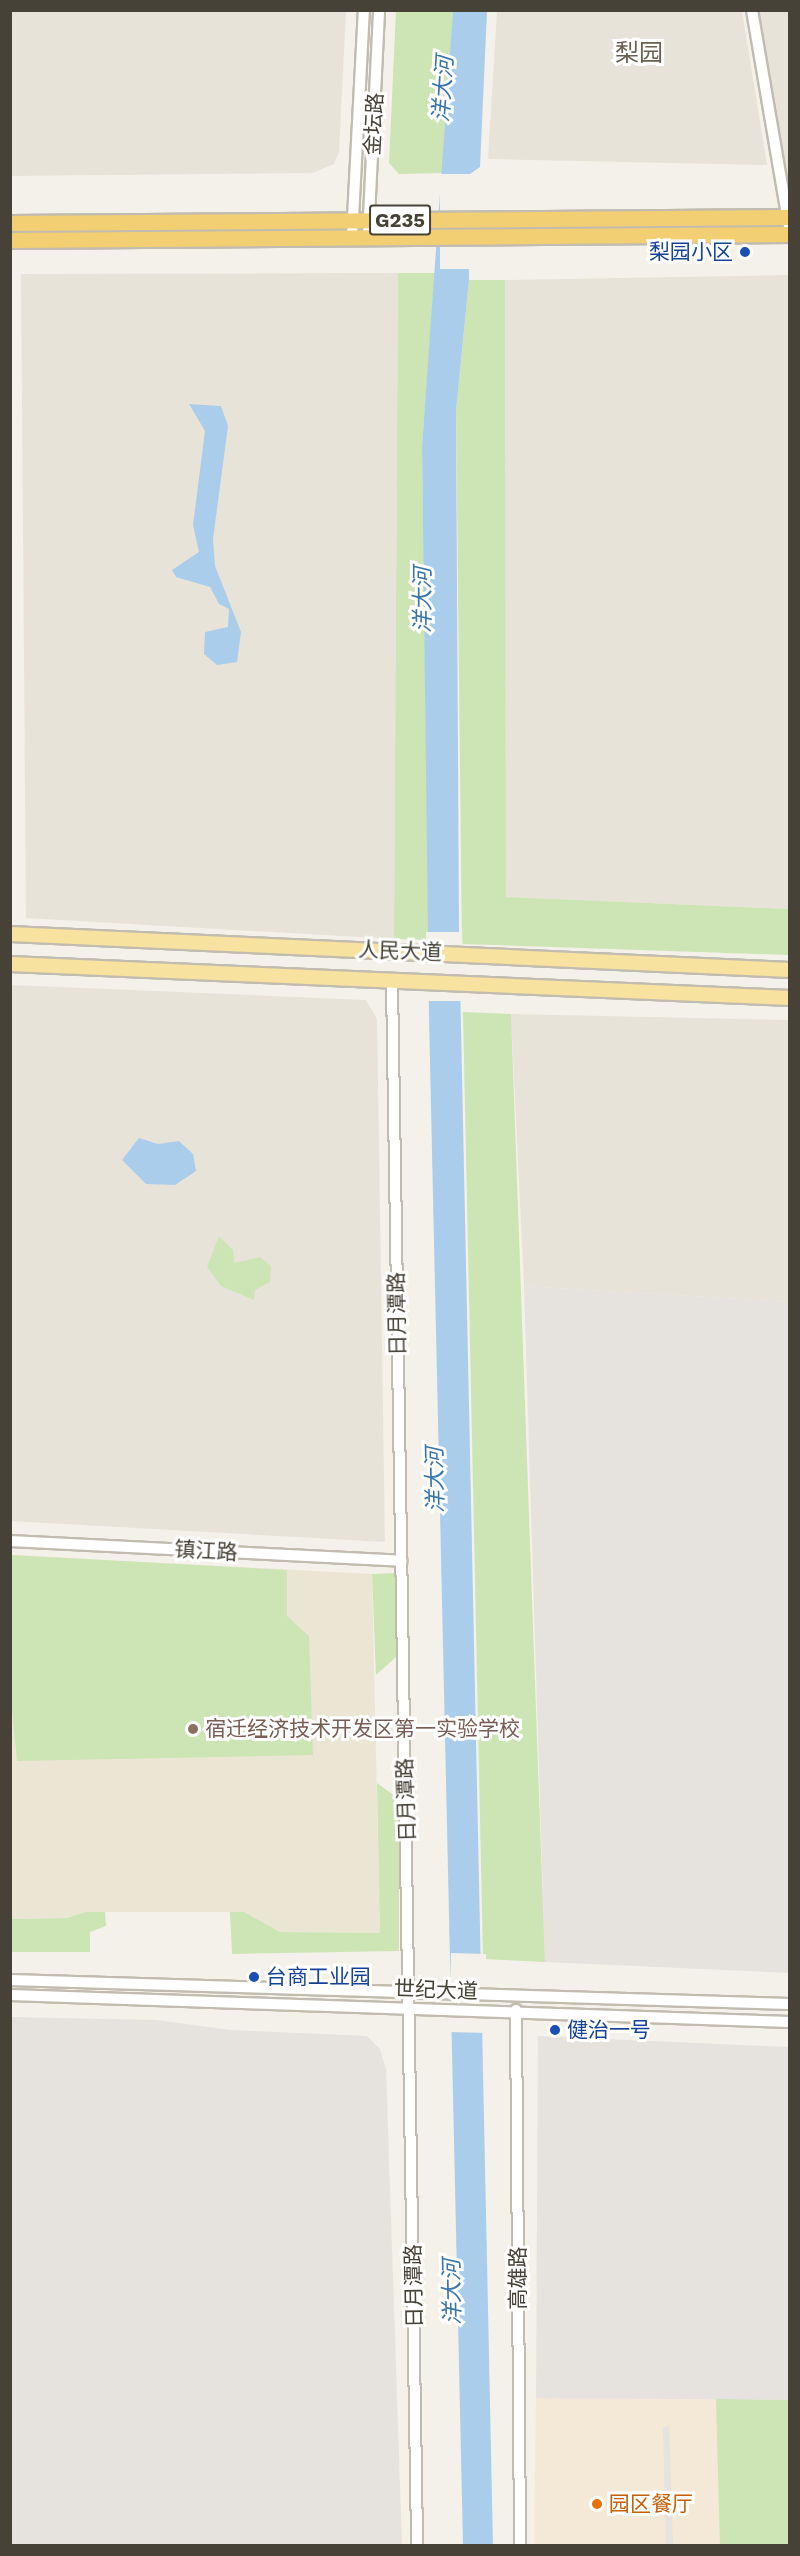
<!DOCTYPE html>
<html>
<head>
<meta charset="utf-8">
<style>
	body { margin:0 }
	#map { position:relative; width:800px; height:2556px; overflow:hidden; background:#f3f1e9; font-family:"Work Sans","Noto Sans SC",sans-serif }
	div>[style] { position:absolute }
	[style*='--x'] { left:calc(var(--x)*1px); top:calc(var(--y)*1px); width:calc(var(--w)*1px); rotate:calc(var(--a)*1deg) }
	.residential>* { inset:0; background:#e7e3d8 }
	.commercial>* { inset:0; background:#f3e9d6 }
	.industrial>* { inset:0; background:#e6e3de }
	.education>* { inset:0; background:#ebe6d4 }
	.green>* { inset:0; background:#cde4b5 }
	.parking>* { inset:0; background:#e5e3e0 }
	.water>* { inset:0; background:#aacdeb }
	.pier>* { inset:0; background:#f3f1e9 }
	.roads { filter:drop-shadow(2px 0 #c1bcaf) drop-shadow(-2px 0 #c1bcaf) drop-shadow(0 2px #c1bcaf) drop-shadow(0 -2px #c1bcaf) }
	.minor>* { height:10px; margin:-5px; padding:0 5px; transform-origin:5px; border-radius:5px; background:#fff }
	.major>* { height:14px; margin:-7px; padding:0 7px; transform-origin:7px; border-radius:7px; background:#f7e29f }
	.highway>* { height:15px; margin:-7.5px; padding:0 7.5px; transform-origin:7.5px; border-radius:7.5px; background:#f3cf74 }
	.dots>* { width:16px; height:16px; translate:-50% -50%; box-sizing:border-box; border:3px solid #fff; border-radius:50% }
	span { translate:-50% -50%; white-space:nowrap; text-align:center; line-height:1.15; -webkit-text-stroke:6px #fff; paint-order:stroke }
	.shield-label span { padding:2px 4px; background:#fff; border:2px solid; border-radius:4px; -webkit-text-stroke-width:0 }
	.shield-label { font-size:20px; color:#474238; font-weight:700 }
	.street-label { font-size:21px; color:#474238 }
	.transit-label { font-size:21px; color:#164399 }
	.right { translate:-100% -50%; text-align:right }
	.left { translate:0 -50%; text-align:left }
	.education-label { font-size:21px; color:#785e54 }
	.food-label { font-size:21px; color:#c56008 }
	.water-label { font-size:22px; color:#3975ab; font-style:italic }
	.quarter-label { font-size:24px; color:#696050 }
	.frame { position:absolute; inset:0; border:12px solid #474238; pointer-events:none }
</style>
</head>
<body>
<div id="map">
	<div class="residential">
		<div style="clip-path:polygon(10px 11px,346px 11px,339px 152px,334px 164px,312px 173px,11px 176px)"></div>
		<div style="clip-path:polygon(497px 11px,742px 11px,767px 165px,488px 159px)"></div>
		<div style="clip-path:polygon(756px 11px,789px 11px,789px 179px,783px 179px)"></div>
		<div style="clip-path:polygon(398px 273px,394px 939px,26px 918px,21px 274px)"></div>
		<div style="clip-path:polygon(789px 275px,789px 909px,506px 897px,505px 280px)"></div>
		<div style="clip-path:polygon(10px 985px,366px 1000px,377px 1019px,385px 1542px,11px 1521px)"></div>
		<div style="clip-path:polygon(511px 1014px,789px 1020px,789px 1302px,524px 1286px)"></div>
	</div>
	<div class="commercial">
		<div style="clip-path:polygon(536px 2398px,789px 2400px,789px 2545px,534px 2546px)"></div>
	</div>
	<div class="industrial">
		<div style="clip-path:polygon(524px 1286px,789px 1302px,789px 1973px,545px 1962px)"></div>
		<div style="clip-path:polygon(11px 2017px,156px 2020px,231px 2030px,367px 2036px,380px 2049px,386px 2069px,402px 2545px,11px 2545px)"></div>
		<div style="clip-path:polygon(538px 2036px,789px 2047px,789px 2400px,536px 2398px)"></div>
	</div>
	<div class="education">
		<div style="clip-path:polygon(10px 1555px,372px 1574px,380px 1933px,280px 1932px,243px 1912px,85px 1912px,67px 1918px,11px 1919px)"></div>
	</div>
	<div class="green">
		<div style="clip-path:polygon(396px 11px,453px 11px,444px 173px,399px 174px,389px 163px)"></div>
		<div style="clip-path:polygon(398px 273px,435px 273px,422px 446px,429px 940px,394px 939px)"></div>
		<div style="clip-path:polygon(469px 280px,505px 280px,506px 897px,789px 909px,789px 955px,462px 944px,456px 410px)"></div>
		<div style="clip-path:polygon(463px 1012px,511px 1014px,545px 1962px,483px 1959px)"></div>
		<div style="clip-path:polygon(219px 1236px,233px 1250px,234px 1263px,260px 1257px,271px 1266px,270px 1282px,255px 1290px,254px 1300px,221px 1286px,207px 1267px)"></div>
		<div style="clip-path:polygon(11px 1555px,287px 1570px,287px 1616px,309px 1636px,313px 1755px,17px 1761px,10px 1688px)"></div>
		<div style="clip-path:polygon(395px 1573px,396px 1657px,376px 1675px,372px 1574px)"></div>
		<div style="clip-path:polygon(377px 1783px,399px 1799px,399px 1951px,232px 1954px,230px 1912px,244px 1912px,280px 1932px,380px 1933px)"></div>
		<div style="clip-path:polygon(85px 1912px,105px 1912px,106px 1926px,90px 1932px,90px 1952px,11px 1952px,11px 1919px,67px 1918px)"></div>
		<div style="clip-path:polygon(716px 2399px,789px 2400px,789px 2545px,720px 2545px)"></div>
	</div>
	<div class="parking">
		<div style="clip-path:polygon(669px 2426px,673px 2545px,673px 2546px,666px 2545px,663px 2427px)"></div>
	</div>
	<div class="water">
		<div style="clip-path:polygon(453px 11px,487px 11px,480px 167px,470px 174px,469px 280px,456px 411px,459px 932px,493px 2546px,463px 2545px,429px 1017px,422px 446px)"></div>
		<div style="clip-path:polygon(189px 404px,221px 406px,228px 426px,213px 539px,215px 566px,241px 632px,237px 662px,217px 665px,204px 654px,205px 632px,228px 627px,229px 609px,219px 604px,210px 587px,176px 577px,172px 570px,199px 552px,193px 525px,205px 431px)"></div>
		<div style="clip-path:polygon(139px 1138px,158px 1144px,179px 1141px,193px 1154px,196px 1171px,175px 1185px,146px 1184px,122px 1160px)"></div>
	</div>
	<div class="pier">
		<div style="clip-path:polygon(440px 174px,470px 174px,471px 269px,440px 269px)"></div>
		<div style="clip-path:polygon(426px 932px,462px 932px,465px 1001px,426px 1001px)"></div>
		<div style="clip-path:polygon(451px 1953px,486px 1954px,488px 2033px,449px 2032px)"></div>
	</div>
	<div class="roads">
		<div class="minor">
			<div style="--x:752;--y:10;--w:225;--a:80.3"></div>
			<div style="--x:352;--y:237;--w:227;--a:-87"></div>
			<div style="--x:368;--y:237;--w:227;--a:-87.2"></div>
			<div style="--x:392;--y:983;--w:1563;--a:89.08"></div>
			<div style="--x:10;--y:1541;--w:392;--a:2.9"></div>
			<div style="--x:10;--y:1980;--w:780;--a:1.76"></div>
			<div style="--x:10;--y:1995;--w:780;--a:1.98"></div>
			<div style="--x:516;--y:2010;--w:536;--a:89.57"></div>
		</div>
		<div class="major">
			<div style="--x:10;--y:934;--w:781;--a:2.64"></div>
			<div style="--x:10;--y:964;--w:781;--a:2.5"></div>
		</div>
		<div class="highway">
			<div style="--x:10;--y:223;--w:780;--a:-0.44"></div>
			<div style="--x:10;--y:240;--w:780;--a:-0.44"></div>
		</div>
	</div>
	<div class="dots">
		<div style="left:745px;top:252px;background:#1a4fb4"></div>
		<div style="left:193px;top:1729px;background:#8d6e63"></div>
		<div style="left:254px;top:1977px;background:#1a4fb4"></div>
		<div style="left:555px;top:2030px;background:#1a4fb4"></div>
		<div style="left:597px;top:2504px;background:#e8710a"></div>
	</div>
	<div class="shield-label">
		<span style="left:400px;top:220px">G235</span>
	</div>
	<div class="street-label">
		<span style="left:374px;top:124px;rotate:-87deg">金坛路</span>
		<span style="left:400px;top:951px;rotate:2deg">人民大道</span>
		<span style="left:397px;top:1314px;rotate:-91deg">日月潭路</span>
		<span style="left:206px;top:1551px;rotate:3deg">镇江路</span>
		<span style="left:406px;top:1800px;rotate:-92deg">日月潭路</span>
		<span style="left:436px;top:1990px;rotate:2deg">世纪大道</span>
		<span style="left:518px;top:2278px;rotate:-90deg">高雄路</span>
		<span style="left:414px;top:2286px;rotate:-91deg">日月潭路</span>
	</div>
	<div class="transit-label">
		<span class="right" style="left:733px;top:252px">梨园小区</span>
		<span class="left" style="left:266px;top:1977px">台商工业园</span>
		<span class="left" style="left:567px;top:2030px">健治一号</span>
	</div>
	<div class="education-label">
		<span class="left" style="left:205px;top:1729px">宿迁经济技术开发区第一实验学校</span>
	</div>
	<div class="food-label">
		<span class="left" style="left:609px;top:2504px">园区餐厅</span>
	</div>
	<div class="water-label">
		<span style="left:443px;top:89px;rotate:-86deg">洋大河</span>
		<span style="left:423px;top:600px;rotate:-90deg">洋大河</span>
		<span style="left:435px;top:1480px;rotate:-91deg">洋大河</span>
		<span style="left:452px;top:2292px;rotate:-91deg">洋大河</span>
	</div>
	<div class="quarter-label">
		<span style="left:639px;top:54px">梨园</span>
	</div>
	<div class="frame"></div>
</div>
</body>
</html>
